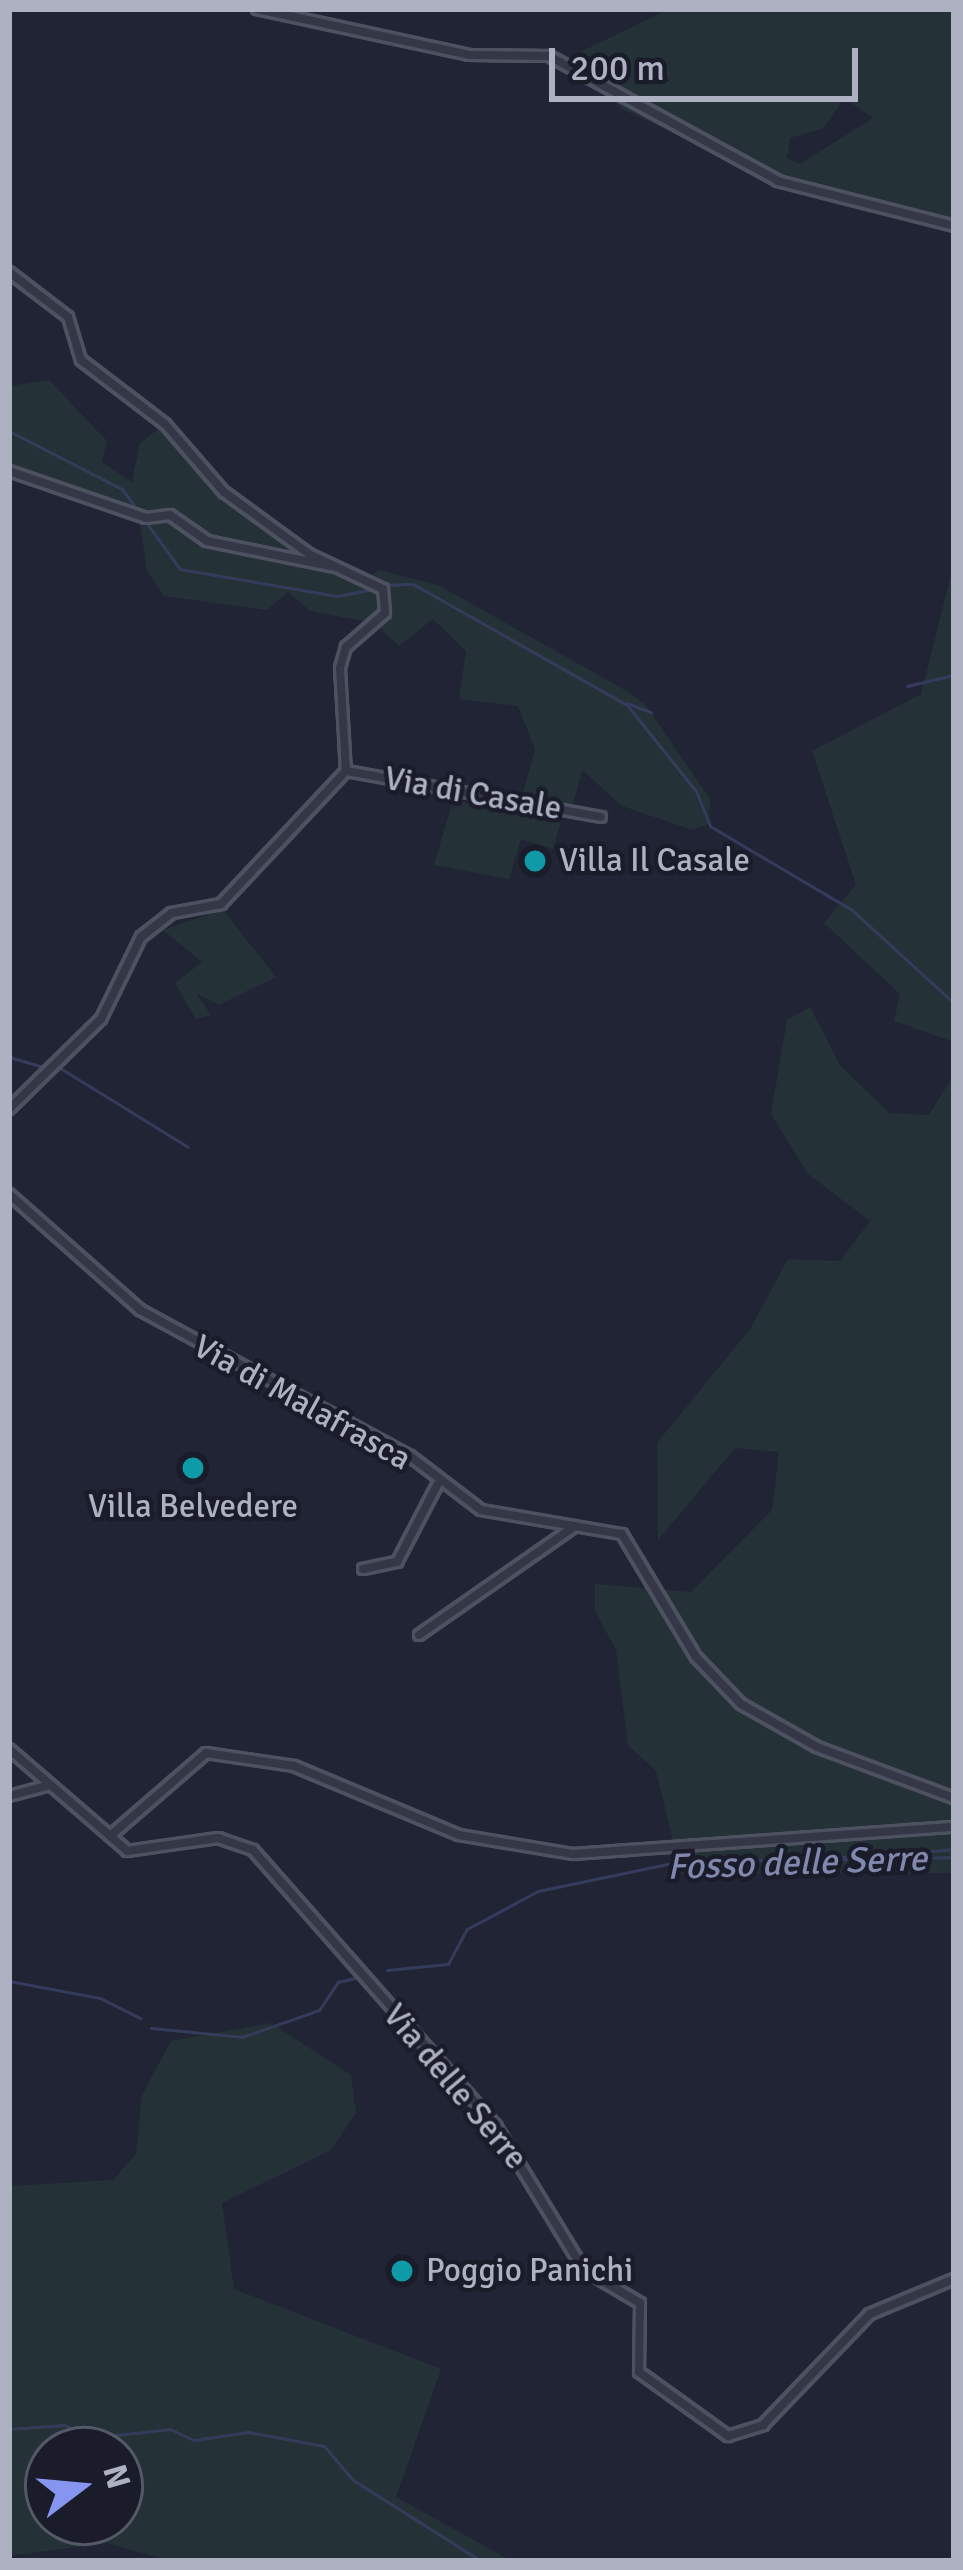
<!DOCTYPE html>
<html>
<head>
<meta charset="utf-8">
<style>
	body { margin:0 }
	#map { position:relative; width:963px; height:2570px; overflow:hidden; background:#212435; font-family:Signika,sans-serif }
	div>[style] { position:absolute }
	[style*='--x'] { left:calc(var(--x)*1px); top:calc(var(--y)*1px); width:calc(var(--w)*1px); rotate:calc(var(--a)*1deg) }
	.green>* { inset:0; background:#243137 }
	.stream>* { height:3px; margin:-1.5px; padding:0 1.5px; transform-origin:1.5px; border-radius:1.5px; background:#353c5b }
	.roads { filter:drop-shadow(3px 0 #4e5160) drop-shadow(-3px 0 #4e5160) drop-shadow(0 3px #4e5160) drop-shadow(0 -3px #4e5160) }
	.street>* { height:8px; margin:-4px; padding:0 4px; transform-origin:4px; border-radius:4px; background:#343746 }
	.dots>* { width:33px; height:33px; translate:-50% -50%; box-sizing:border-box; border:6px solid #1a1c2a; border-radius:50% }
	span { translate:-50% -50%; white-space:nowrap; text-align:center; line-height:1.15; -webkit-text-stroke:9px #1a1c2a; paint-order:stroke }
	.street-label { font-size:33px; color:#aeb1c2 }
	.poi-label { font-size:33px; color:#aeb1c2 }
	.left { translate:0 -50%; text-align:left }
	.water-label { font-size:36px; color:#8088ae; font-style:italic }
	.frame { position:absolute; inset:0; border:12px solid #aeb1c2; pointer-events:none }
	.north { position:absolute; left:24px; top:2426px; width:120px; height:120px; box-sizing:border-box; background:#1a1c2a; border:3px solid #555867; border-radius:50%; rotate:74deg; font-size:33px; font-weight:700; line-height:48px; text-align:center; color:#aeb1c2 }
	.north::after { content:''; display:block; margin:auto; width:42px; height:54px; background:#8595f0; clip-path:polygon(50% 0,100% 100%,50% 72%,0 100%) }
	.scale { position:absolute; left:549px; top:48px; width:309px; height:54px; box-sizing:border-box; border:6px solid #aeb1c2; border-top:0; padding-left:15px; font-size:36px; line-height:42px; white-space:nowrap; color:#aeb1c2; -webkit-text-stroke:9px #1a1c2a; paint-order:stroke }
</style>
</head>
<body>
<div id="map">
	<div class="green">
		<div style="clip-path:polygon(evenodd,669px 9px,954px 9px,954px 234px,820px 200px,738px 163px,622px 109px,570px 57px,669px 9px,844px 98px,873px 118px,800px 164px,787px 158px,790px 138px,824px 128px,844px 98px)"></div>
		<div style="clip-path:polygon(49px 380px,107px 441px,102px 462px,132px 482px,140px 443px,165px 424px,224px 492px,309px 554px,365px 578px,379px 570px,438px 585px,620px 687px,645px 704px,710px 799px,709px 824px,692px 830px,622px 806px,582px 770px,572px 808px,522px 797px,535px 749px,518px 706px,459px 699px,466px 651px,433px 619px,399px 646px,374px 623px,310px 611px,288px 592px,267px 610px,164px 596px,147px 571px,139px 516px,9px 471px,9px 386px)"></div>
		<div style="clip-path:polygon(954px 562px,954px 1042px,894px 1021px,900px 994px,824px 923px,856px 885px,812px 751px,921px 694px)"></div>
		<div style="clip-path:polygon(453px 800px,561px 821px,553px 849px,521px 839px,509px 879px,434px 865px)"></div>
		<div style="clip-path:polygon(223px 910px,276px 977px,219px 1005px,196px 993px,211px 1015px,196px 1019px,175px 983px,202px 962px,163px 930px)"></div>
		<div style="clip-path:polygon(810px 1007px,840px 1065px,889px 1113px,929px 1115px,954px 1074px,954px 1873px,681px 1874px,656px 1771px,628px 1745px,616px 1650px,595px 1611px,595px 1584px,691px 1592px,772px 1510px,779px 1452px,735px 1448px,658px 1540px,657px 1443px,750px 1329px,788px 1259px,840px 1261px,870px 1221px,808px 1174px,771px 1114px,787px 1020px)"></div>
		<div style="clip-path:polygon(evenodd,271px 2023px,351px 2075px,356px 2113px,331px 2150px,222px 2203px,234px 2289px,441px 2369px,396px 2497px,512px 2561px,171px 2561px,107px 2543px,9px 2556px,9px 2186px,113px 2180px,136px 2154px,142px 2095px,171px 2041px,271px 2023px,48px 2450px,120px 2450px,120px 2522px,48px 2522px,48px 2450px)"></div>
	</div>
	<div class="stream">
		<div style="--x:9;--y:431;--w:127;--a:27.2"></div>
		<div style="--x:122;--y:489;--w:99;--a:54.1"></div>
		<div style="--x:180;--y:569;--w:159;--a:9.8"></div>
		<div style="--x:337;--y:596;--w:37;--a:-11"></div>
		<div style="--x:382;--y:585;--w:31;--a:-2"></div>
		<div style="--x:413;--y:584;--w:246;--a:29.5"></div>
		<div style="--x:627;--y:705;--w:110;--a:51.3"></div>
		<div style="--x:696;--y:791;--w:38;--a:68"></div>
		<div style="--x:710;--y:826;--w:165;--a:30.6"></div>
		<div style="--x:852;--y:910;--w:138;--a:42.4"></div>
		<div style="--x:907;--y:686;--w:48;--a:-13.2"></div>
		<div style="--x:627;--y:703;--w:26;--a:21"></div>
		<div style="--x:9;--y:1057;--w:37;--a:16"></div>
		<div style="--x:60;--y:1068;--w:150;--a:31.7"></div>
		<div style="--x:891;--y:1855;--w:63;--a:-5.4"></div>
		<div style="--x:728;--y:1862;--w:137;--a:-2.5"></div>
		<div style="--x:387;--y:1970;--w:61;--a:-5.6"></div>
		<div style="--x:448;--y:1964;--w:40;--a:-62"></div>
		<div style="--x:467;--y:1929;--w:81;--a:-28.2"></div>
		<div style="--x:538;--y:1891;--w:147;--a:-11.8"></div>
		<div style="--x:682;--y:1861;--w:272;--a:-0.8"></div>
		<div style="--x:9;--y:1981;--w:93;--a:10.6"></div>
		<div style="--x:100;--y:1998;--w:45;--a:26.6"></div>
		<div style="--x:151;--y:2028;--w:91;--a:5.6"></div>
		<div style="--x:242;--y:2037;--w:82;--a:-19.3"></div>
		<div style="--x:319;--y:2010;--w:34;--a:-56"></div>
		<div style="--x:338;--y:1982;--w:21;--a:-14"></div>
		<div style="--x:9;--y:2429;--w:56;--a:-4.1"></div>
		<div style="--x:65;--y:2425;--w:28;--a:27"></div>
		<div style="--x:90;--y:2438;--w:81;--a:-6.4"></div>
		<div style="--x:170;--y:2429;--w:26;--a:25"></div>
		<div style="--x:194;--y:2440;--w:55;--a:-8.4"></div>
		<div style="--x:248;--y:2432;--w:77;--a:10.4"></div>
		<div style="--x:324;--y:2446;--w:45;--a:49.5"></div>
		<div style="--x:353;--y:2480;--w:151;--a:32.3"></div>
	</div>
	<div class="roads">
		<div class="street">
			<div style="--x:257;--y:9;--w:217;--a:12.2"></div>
			<div style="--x:469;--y:55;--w:80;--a:0.7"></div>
			<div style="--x:549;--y:56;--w:261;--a:28.6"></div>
			<div style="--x:778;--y:181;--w:182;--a:14.3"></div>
			<div style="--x:9;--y:272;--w:74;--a:37.3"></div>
			<div style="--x:68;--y:317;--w:45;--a:73.2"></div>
			<div style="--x:81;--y:360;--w:106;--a:37.3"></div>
			<div style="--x:165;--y:424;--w:90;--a:49.1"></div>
			<div style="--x:224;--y:492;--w:105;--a:36.1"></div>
			<div style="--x:309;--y:554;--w:82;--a:25.3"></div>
			<div style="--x:383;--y:589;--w:24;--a:85"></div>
			<div style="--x:385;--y:613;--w:52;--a:138.9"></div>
			<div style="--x:346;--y:647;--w:22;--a:106"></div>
			<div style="--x:340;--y:668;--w:103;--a:86.7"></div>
			<div style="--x:9;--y:471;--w:145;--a:18.9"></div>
			<div style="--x:146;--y:518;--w:24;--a:-7"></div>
			<div style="--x:170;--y:515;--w:45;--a:35.1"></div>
			<div style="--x:207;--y:541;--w:131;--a:11.5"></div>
			<div style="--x:346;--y:771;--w:259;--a:10.2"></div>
			<div style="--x:9;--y:1109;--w:129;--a:-44.4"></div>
			<div style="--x:101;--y:1019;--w:91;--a:-64"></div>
			<div style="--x:141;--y:937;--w:39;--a:-38"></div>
			<div style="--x:172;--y:913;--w:50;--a:-10.4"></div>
			<div style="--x:221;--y:904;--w:183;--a:-46.8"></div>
			<div style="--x:9;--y:1194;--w:175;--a:41.5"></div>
			<div style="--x:140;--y:1310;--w:307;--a:28.4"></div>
			<div style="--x:410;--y:1456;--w:89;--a:37.3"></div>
			<div style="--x:481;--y:1510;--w:143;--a:9.7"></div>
			<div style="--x:622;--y:1534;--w:144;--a:59"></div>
			<div style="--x:696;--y:1657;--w:65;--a:46.2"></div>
			<div style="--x:741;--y:1704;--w:87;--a:29.5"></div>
			<div style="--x:817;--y:1747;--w:146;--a:20.4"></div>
			<div style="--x:363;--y:1569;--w:35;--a:-12"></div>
			<div style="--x:397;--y:1562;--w:87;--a:-62.5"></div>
			<div style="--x:419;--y:1635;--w:190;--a:-34.9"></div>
			<div style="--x:9;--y:1749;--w:133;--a:40.7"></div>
			<div style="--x:110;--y:1836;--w:127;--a:-40.8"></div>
			<div style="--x:206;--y:1753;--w:89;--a:8.4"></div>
			<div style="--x:294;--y:1766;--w:179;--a:22.7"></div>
			<div style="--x:459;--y:1835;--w:116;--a:9.5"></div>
			<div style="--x:573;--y:1854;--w:382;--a:-4.1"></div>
			<div style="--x:9;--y:1796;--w:39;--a:-15"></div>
			<div style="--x:110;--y:1836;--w:23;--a:41"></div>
			<div style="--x:127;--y:1851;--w:92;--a:-8.1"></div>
			<div style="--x:218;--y:1838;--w:37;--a:19"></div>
			<div style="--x:253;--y:1850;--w:368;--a:48.6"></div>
			<div style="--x:496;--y:2126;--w:169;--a:58.6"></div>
			<div style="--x:584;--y:2270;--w:65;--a:30.5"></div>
			<div style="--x:640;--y:2303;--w:69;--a:90.8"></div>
			<div style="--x:639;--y:2372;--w:110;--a:35.7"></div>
			<div style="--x:728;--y:2436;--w:37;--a:-17"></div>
			<div style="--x:763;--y:2425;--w:154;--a:-46.1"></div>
			<div style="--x:870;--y:2314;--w:91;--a:-22.6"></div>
		</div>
	</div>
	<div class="dots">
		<div style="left:535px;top:861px;background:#0f9aa8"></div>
		<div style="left:193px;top:1468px;background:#0f9aa8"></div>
		<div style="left:402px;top:2271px;background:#0f9aa8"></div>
	</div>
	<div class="street-label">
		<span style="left:473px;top:794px;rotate:10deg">Via di Casale</span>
		<span style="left:302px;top:1403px;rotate:29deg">Via di Malafrasca</span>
		<span style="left:455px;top:2087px;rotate:50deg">Via delle Serre</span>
	</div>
	<div class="poi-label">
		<span class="left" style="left:559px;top:861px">Villa Il Casale</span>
		<span style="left:193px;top:1507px">Villa Belvedere</span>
		<span class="left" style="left:426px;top:2271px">Poggio Panichi</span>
	</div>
	<div class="water-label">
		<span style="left:797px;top:1863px;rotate:-2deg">Fosso delle Serre</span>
	</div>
	<div class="frame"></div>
	<div class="north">N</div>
	<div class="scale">200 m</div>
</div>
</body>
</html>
